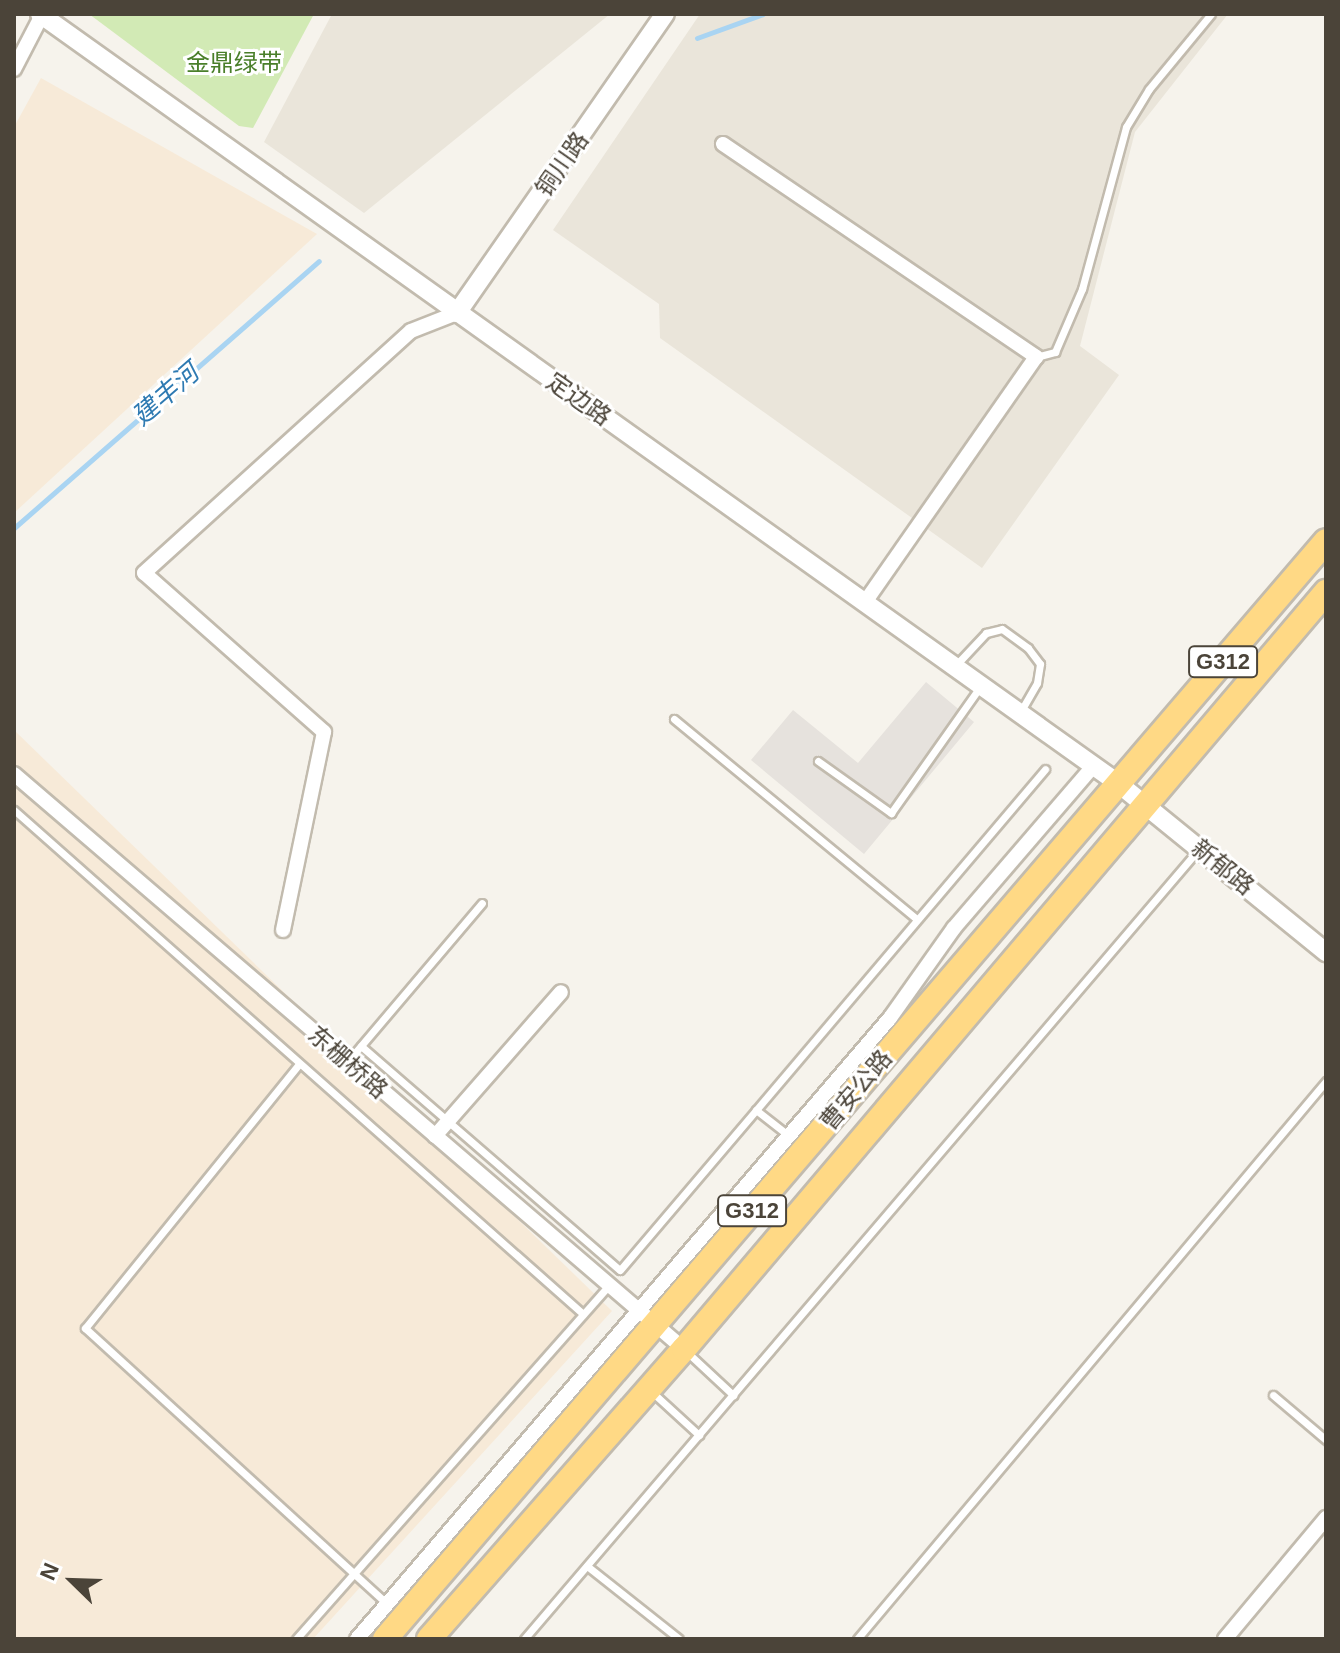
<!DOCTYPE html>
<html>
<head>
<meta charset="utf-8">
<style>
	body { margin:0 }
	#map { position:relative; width:1340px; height:1653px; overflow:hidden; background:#f6f3ec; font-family:Arial,"Noto Sans SC",sans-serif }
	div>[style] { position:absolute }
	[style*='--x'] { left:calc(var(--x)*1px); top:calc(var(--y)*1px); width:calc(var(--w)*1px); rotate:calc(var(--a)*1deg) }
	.residential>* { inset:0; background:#eae5da }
	.commercial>* { inset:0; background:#f7ead8 }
	.industrial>* { inset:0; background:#e6e2dd }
	.green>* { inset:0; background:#d2eab5 }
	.stream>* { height:5px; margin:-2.5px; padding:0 2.5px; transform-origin:2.5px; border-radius:2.5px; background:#a9d4f2 }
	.roads { filter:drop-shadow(2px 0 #c2bbae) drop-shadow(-2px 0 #c2bbae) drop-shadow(0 2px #c2bbae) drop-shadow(0 -2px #c2bbae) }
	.service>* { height:7px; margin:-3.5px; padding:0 3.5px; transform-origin:3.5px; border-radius:3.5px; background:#fff }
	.minor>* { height:14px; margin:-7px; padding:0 7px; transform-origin:7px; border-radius:7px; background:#fff }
	.tertiary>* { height:18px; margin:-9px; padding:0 9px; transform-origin:9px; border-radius:9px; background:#fff }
	.trunk>* { height:24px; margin:-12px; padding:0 12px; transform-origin:12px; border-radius:12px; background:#ffd985 }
	span { translate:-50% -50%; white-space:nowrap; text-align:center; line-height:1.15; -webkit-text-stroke:6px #fff; paint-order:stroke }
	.shield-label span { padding:2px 6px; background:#fff; border:2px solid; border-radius:6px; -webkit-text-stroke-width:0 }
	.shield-label { font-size:22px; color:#4b4439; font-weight:700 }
	.park-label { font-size:24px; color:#4a7f2a }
	.street-label { font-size:24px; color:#4b4439 }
	.water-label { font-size:26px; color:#2e7ab2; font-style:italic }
	.frame { position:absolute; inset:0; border:16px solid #4b4439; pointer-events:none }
	.north { position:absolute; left:32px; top:1541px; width:80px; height:80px; -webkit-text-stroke:6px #fff; paint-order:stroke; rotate:293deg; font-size:22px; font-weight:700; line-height:32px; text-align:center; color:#4b4439 }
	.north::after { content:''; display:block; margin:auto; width:28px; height:36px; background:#4b4439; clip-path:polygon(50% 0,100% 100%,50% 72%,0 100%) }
</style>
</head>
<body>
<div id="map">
	<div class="residential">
		<div style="clip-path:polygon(332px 14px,610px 14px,364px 213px,264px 142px)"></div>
		<div style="clip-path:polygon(700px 14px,1228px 14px,1135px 132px,1080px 346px,1119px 375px,982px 568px,660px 338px,659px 304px,553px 230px)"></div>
	</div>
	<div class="commercial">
		<div style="clip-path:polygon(41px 78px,317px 234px,14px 513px,14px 127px)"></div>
		<div style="clip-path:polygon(14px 730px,612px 1311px,313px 1639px,14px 1639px)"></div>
	</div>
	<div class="industrial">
		<div style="clip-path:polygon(926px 682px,974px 722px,864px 854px,751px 760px,793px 710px,858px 763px)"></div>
	</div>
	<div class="green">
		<div style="clip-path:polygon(89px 14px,314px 14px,253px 128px,239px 126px)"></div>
	</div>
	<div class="stream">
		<div style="--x:697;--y:38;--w:70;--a:-20"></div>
		<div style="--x:14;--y:528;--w:405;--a:-41.2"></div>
	</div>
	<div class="roads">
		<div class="service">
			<div style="--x:1036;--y:357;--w:20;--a:-15"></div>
			<div style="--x:1055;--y:352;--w:69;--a:-66.8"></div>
			<div style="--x:1082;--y:289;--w:168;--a:-74.8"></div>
			<div style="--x:1126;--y:127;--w:44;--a:-58.8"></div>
			<div style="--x:1149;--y:89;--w:97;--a:-50.4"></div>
			<div style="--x:956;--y:665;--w:44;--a:-46.8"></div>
			<div style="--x:986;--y:633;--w:16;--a:-14"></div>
			<div style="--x:1002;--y:629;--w:32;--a:36"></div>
			<div style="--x:1028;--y:648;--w:20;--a:53"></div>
			<div style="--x:1040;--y:664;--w:19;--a:99"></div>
			<div style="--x:1037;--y:683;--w:32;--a:120"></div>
			<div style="--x:674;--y:719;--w:315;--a:39.5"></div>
			<div style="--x:818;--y:761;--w:90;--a:35.5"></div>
			<div style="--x:891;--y:813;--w:154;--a:-54.8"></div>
			<div style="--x:14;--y:810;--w:760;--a:41.53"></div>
			<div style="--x:361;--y:1046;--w:342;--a:40.9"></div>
			<div style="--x:620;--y:1270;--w:210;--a:-49.6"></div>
			<div style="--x:756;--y:1110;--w:41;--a:38"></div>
			<div style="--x:348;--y:1061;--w:207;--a:-49.7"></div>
			<div style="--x:299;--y:1064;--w:340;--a:129"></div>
			<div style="--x:85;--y:1328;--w:409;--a:42.4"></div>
			<div style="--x:756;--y:1110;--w:447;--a:-49.7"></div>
			<div style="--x:688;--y:1353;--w:62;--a:43"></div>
			<div style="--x:652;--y:1392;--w:64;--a:42.5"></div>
			<div style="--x:1273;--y:1395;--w:70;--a:40.3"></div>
			<div style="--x:587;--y:1566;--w:117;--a:38.4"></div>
			<div style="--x:296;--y:1639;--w:473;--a:-48.5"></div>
			<div style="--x:524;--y:1639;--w:1038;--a:-49.49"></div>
			<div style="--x:857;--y:1639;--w:729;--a:-49.95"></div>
		</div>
		<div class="minor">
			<div style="--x:14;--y:69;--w:61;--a:-62.6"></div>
			<div style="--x:723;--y:144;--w:379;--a:34.2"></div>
			<div style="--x:1036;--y:357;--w:299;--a:124.9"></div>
			<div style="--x:14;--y:774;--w:883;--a:40.64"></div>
			<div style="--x:283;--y:930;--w:202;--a:-78.3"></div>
			<div style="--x:324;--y:732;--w:240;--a:-138.5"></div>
			<div style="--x:144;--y:573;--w:360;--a:-42.2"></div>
			<div style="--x:411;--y:331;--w:49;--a:-21.4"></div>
			<div style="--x:435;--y:1136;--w:191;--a:-48.8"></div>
			<div style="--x:357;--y:1639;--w:818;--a:-49.36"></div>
			<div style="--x:890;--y:1018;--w:110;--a:-54.6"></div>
			<div style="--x:954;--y:928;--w:215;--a:-49.3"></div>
			<div style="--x:1225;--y:1639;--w:158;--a:-50.1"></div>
		</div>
		<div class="tertiary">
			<div style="--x:40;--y:14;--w:1326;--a:35.51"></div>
			<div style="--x:1119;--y:784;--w:267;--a:39.1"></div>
			<div style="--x:457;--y:313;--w:364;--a:-55.2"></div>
		</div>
		<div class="trunk">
			<div style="--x:385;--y:1639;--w:1446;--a:-49.4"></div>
			<div style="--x:429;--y:1639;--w:386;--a:-48.7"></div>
			<div style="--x:684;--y:1349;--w:993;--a:-49.7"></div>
		</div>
	</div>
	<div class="shield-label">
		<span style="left:1223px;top:662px">G312</span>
		<span style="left:752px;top:1211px">G312</span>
	</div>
	<div class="park-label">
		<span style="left:234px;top:63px">金鼎绿带</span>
	</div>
	<div class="street-label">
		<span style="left:562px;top:164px;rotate:-55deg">铜川路</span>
		<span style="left:579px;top:399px;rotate:35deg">定边路</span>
		<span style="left:1223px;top:867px;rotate:39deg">新郁路</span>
		<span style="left:348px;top:1062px;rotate:41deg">东栅桥路</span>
		<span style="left:856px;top:1090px;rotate:-50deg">曹安公路</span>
	</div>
	<div class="water-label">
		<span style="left:166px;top:395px;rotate:-41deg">建丰河</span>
	</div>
	<div class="frame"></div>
	<div class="north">N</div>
</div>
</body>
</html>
